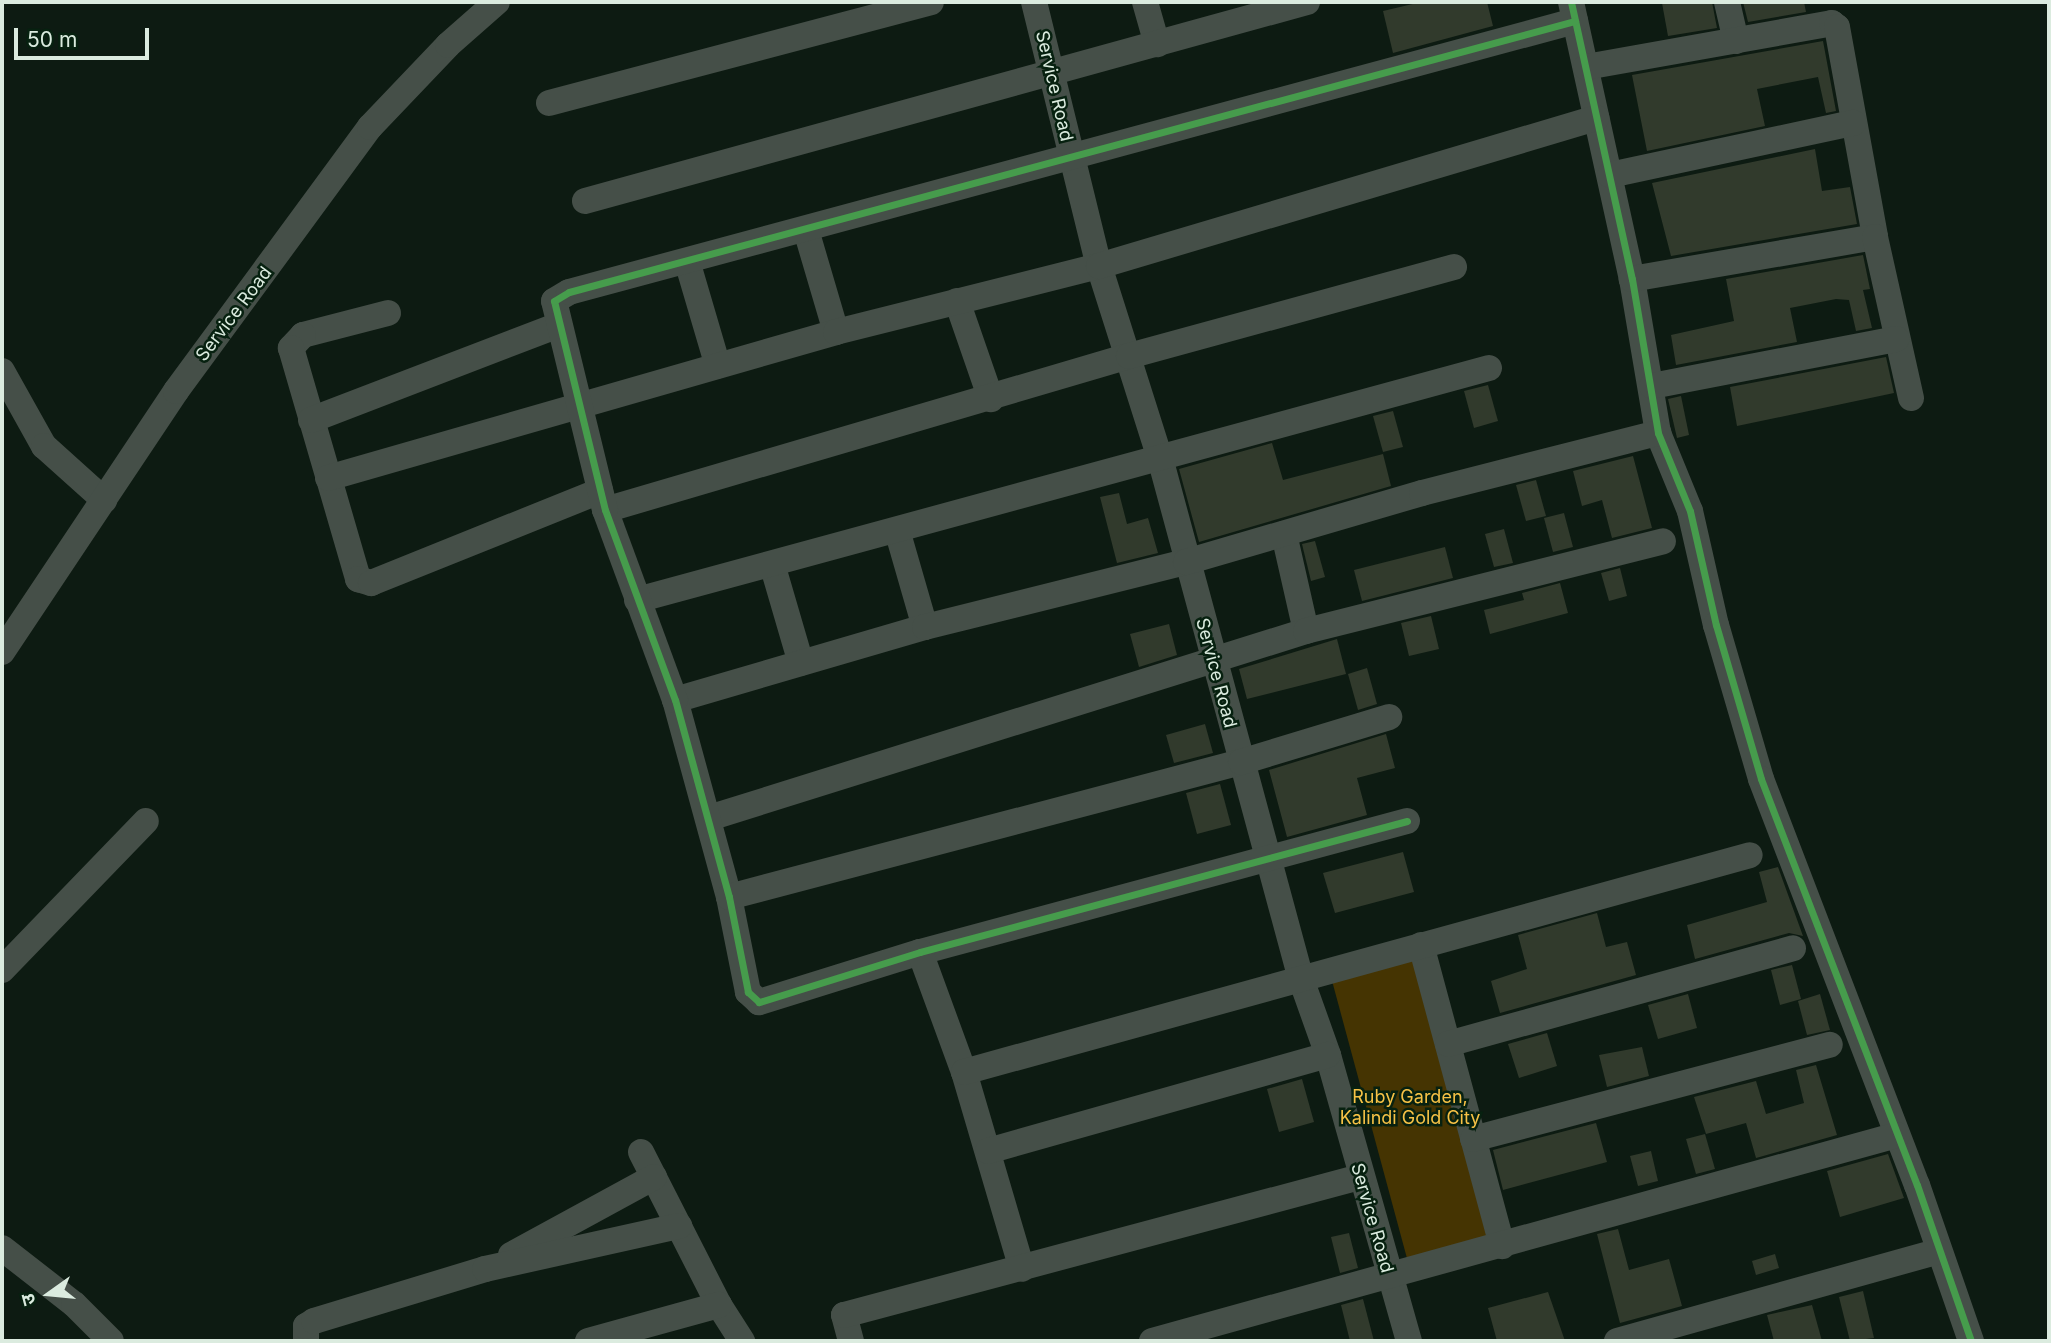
<!DOCTYPE html>
<html>
<head>
<meta charset="utf-8">
<style>
	body { margin:0 }
	#map { position:relative; width:2051px; height:1343px; overflow:hidden; background:#0d1b12; font-family:Inter,"Noto Sans Devanagari",sans-serif }
	div>[style] { position:absolute }
	[style*='--x'] { left:calc(var(--x)*1px); top:calc(var(--y)*1px); width:calc(var(--w)*1px); rotate:calc(var(--a)*1deg) }
	.green>* { inset:0; background:#453402 }
	.building>* { inset:0; background:#313a2c }
	.minor>* { height:26px; margin:-13px; padding:0 13px; transform-origin:13px; border-radius:13px; background:#454f48 }
	.cycleway>* { height:7px; margin:-3.5px; padding:0 3.5px; transform-origin:3.5px; border-radius:3.5px; background:#469c4c }
	span { translate:-50% -50%; white-space:nowrap; text-align:center; line-height:1.15; -webkit-text-stroke:5px #072110; paint-order:stroke }
	.street-label { font-size:18px; color:#dbebdf }
	.park-label { font-size:18px; color:#f7c246 }
	.frame { position:absolute; inset:0; border:4px solid #dbebdf; pointer-events:none }
	.north { position:absolute; left:14px; top:1259px; width:70px; height:70px; -webkit-text-stroke:5px #072110; paint-order:stroke; rotate:255deg; font-size:19px; font-weight:700; line-height:28px; text-align:center; color:#dbebdf }
	.north::after { content:''; display:block; margin:auto; width:24px; height:32px; background:#dbebdf; clip-path:polygon(50% 0,100% 100%,50% 72%,0 100%) }
	.scale { position:absolute; left:14px; top:28px; width:135px; height:32px; box-sizing:border-box; border:4px solid #dbebdf; border-top:0; padding-left:9px; font-size:21px; line-height:24px; white-space:nowrap; color:#dbebdf; -webkit-text-stroke:5px #072110; paint-order:stroke }
</style>
</head>
<body>
<div id="map">
	<div class="green">
		<div style="clip-path:polygon(1411px 955px,1488px 1240px,1408px 1262px,1331px 977px)"></div>
	</div>
	<div class="building">
		<div style="clip-path:polygon(1421px 2px,1487px 2px,1493px 26px,1393px 53px,1383px 11px)"></div>
		<div style="clip-path:polygon(1706px 2px,1712px 2px,1717px 28px,1668px 36px,1662px 3px)"></div>
		<div style="clip-path:polygon(1743px 2px,1804px 2px,1806px 12px,1748px 22px)"></div>
		<div style="clip-path:polygon(1823px 41px,1836px 111px,1826px 113px,1818px 77px,1757px 89px,1765px 126px,1647px 151px,1632px 75px)"></div>
		<div style="clip-path:polygon(1815px 149px,1822px 191px,1850px 187px,1857px 224px,1671px 256px,1652px 183px)"></div>
		<div style="clip-path:polygon(1863px 255px,1870px 289px,1863px 290px,1872px 328px,1856px 331px,1849px 300px,1836px 299px,1790px 308px,1797px 342px,1676px 365px,1671px 335px,1734px 321px,1726px 279px)"></div>
		<div style="clip-path:polygon(1886px 357px,1894px 393px,1737px 426px,1730px 387px)"></div>
		<div style="clip-path:polygon(1488px 385px,1498px 421px,1474px 428px,1464px 391px)"></div>
		<div style="clip-path:polygon(1681px 396px,1689px 435px,1677px 438px,1668px 399px)"></div>
		<div style="clip-path:polygon(1393px 411px,1403px 447px,1383px 452px,1373px 416px)"></div>
		<div style="clip-path:polygon(1272px 443px,1283px 480px,1383px 454px,1391px 486px,1199px 542px,1179px 469px)"></div>
		<div style="clip-path:polygon(1633px 456px,1652px 528px,1612px 538px,1602px 500px,1582px 506px,1573px 471px)"></div>
		<div style="clip-path:polygon(1536px 480px,1546px 516px,1526px 521px,1516px 485px)"></div>
		<div style="clip-path:polygon(1119px 493px,1127px 524px,1148px 518px,1158px 553px,1117px 563px,1100px 497px)"></div>
		<div style="clip-path:polygon(1564px 513px,1573px 547px,1553px 552px,1544px 518px)"></div>
		<div style="clip-path:polygon(1504px 529px,1513px 563px,1494px 567px,1485px 534px)"></div>
		<div style="clip-path:polygon(1315px 541px,1325px 577px,1311px 581px,1302px 544px)"></div>
		<div style="clip-path:polygon(1445px 547px,1453px 578px,1362px 601px,1354px 570px)"></div>
		<div style="clip-path:polygon(1620px 568px,1627px 596px,1609px 601px,1601px 573px)"></div>
		<div style="clip-path:polygon(1560px 583px,1568px 613px,1490px 634px,1484px 610px,1524px 600px,1522px 593px)"></div>
		<div style="clip-path:polygon(1431px 616px,1439px 649px,1409px 656px,1401px 623px)"></div>
		<div style="clip-path:polygon(1169px 624px,1177px 655px,1139px 667px,1130px 634px)"></div>
		<div style="clip-path:polygon(1337px 639px,1346px 674px,1247px 699px,1239px 669px)"></div>
		<div style="clip-path:polygon(1367px 668px,1377px 704px,1358px 710px,1348px 674px)"></div>
		<div style="clip-path:polygon(1205px 724px,1213px 753px,1174px 763px,1166px 735px)"></div>
		<div style="clip-path:polygon(1386px 734px,1395px 768px,1357px 778px,1367px 815px,1287px 837px,1269px 770px)"></div>
		<div style="clip-path:polygon(1220px 784px,1231px 825px,1197px 834px,1186px 793px)"></div>
		<div style="clip-path:polygon(1403px 852px,1414px 892px,1335px 913px,1323px 873px)"></div>
		<div style="clip-path:polygon(1778px 867px,1803px 936px,1789px 933px,1695px 959px,1687px 925px,1767px 902px,1759px 872px)"></div>
		<div style="clip-path:polygon(1597px 913px,1606px 947px,1627px 942px,1636px 975px,1500px 1013px,1491px 981px,1527px 969px,1518px 935px)"></div>
		<div style="clip-path:polygon(1792px 965px,1801px 999px,1780px 1005px,1771px 970px)"></div>
		<div style="clip-path:polygon(1688px 994px,1697px 1028px,1658px 1039px,1648px 1005px)"></div>
		<div style="clip-path:polygon(1820px 994px,1830px 1030px,1807px 1035px,1798px 1001px)"></div>
		<div style="clip-path:polygon(1547px 1033px,1557px 1066px,1519px 1078px,1508px 1044px)"></div>
		<div style="clip-path:polygon(1642px 1047px,1649px 1076px,1607px 1087px,1599px 1055px)"></div>
		<div style="clip-path:polygon(1816px 1065px,1837px 1135px,1756px 1158px,1746px 1123px,1706px 1134px,1694px 1097px,1756px 1081px,1766px 1114px,1804px 1103px,1796px 1070px)"></div>
		<div style="clip-path:polygon(1302px 1079px,1314px 1122px,1279px 1132px,1267px 1089px)"></div>
		<div style="clip-path:polygon(1596px 1123px,1607px 1162px,1503px 1190px,1493px 1150px)"></div>
		<div style="clip-path:polygon(1705px 1134px,1715px 1169px,1696px 1174px,1686px 1139px)"></div>
		<div style="clip-path:polygon(1651px 1151px,1658px 1181px,1638px 1186px,1630px 1156px)"></div>
		<div style="clip-path:polygon(1888px 1154px,1904px 1198px,1840px 1217px,1827px 1171px)"></div>
		<div style="clip-path:polygon(1618px 1229px,1629px 1270px,1669px 1259px,1682px 1306px,1620px 1323px,1597px 1234px)"></div>
		<div style="clip-path:polygon(1349px 1233px,1358px 1268px,1340px 1273px,1331px 1237px)"></div>
		<div style="clip-path:polygon(1775px 1254px,1779px 1268px,1756px 1275px,1752px 1261px)"></div>
		<div style="clip-path:polygon(1863px 1291px,1874px 1338px,1850px 1341px,1839px 1297px)"></div>
		<div style="clip-path:polygon(1548px 1292px,1565px 1341px,1497px 1341px,1488px 1308px)"></div>
		<div style="clip-path:polygon(1363px 1299px,1374px 1341px,1350px 1341px,1341px 1305px)"></div>
		<div style="clip-path:polygon(1812px 1305px,1822px 1341px,1774px 1341px,1767px 1315px)"></div>
	</div>
	<div class="minor">
		<div style="--x:1034;--y:2;--w:272;--a:76.2"></div>
		<div style="--x:1099;--y:266;--w:201;--a:72.4"></div>
		<div style="--x:1160;--y:458;--w:540;--a:74.86"></div>
		<div style="--x:1301;--y:979;--w:81;--a:70.4"></div>
		<div style="--x:1328;--y:1055;--w:297;--a:74.2"></div>
		<div style="--x:1145;--y:2;--w:44;--a:74.1"></div>
		<div style="--x:1571;--y:2;--w:284;--a:77.6"></div>
		<div style="--x:1632;--y:279;--w:156;--a:80.4"></div>
		<div style="--x:1658;--y:433;--w:84;--a:67.7"></div>
		<div style="--x:1690;--y:511;--w:117;--a:77.2"></div>
		<div style="--x:1716;--y:625;--w:160;--a:73.7"></div>
		<div style="--x:1761;--y:779;--w:435;--a:69"></div>
		<div style="--x:1917;--y:1185;--w:165;--a:70.9"></div>
		<div style="--x:1727;--y:2;--w:40;--a:77"></div>
		<div style="--x:1586;--y:67;--w:250;--a:-10.1"></div>
		<div style="--x:1832;--y:23;--w:6;--a:39"></div>
		<div style="--x:1837;--y:27;--w:213;--a:79.7"></div>
		<div style="--x:1875;--y:237;--w:247;--a:170.2"></div>
		<div style="--x:549;--y:103;--w:395;--a:-14.8"></div>
		<div style="--x:1610;--y:175;--w:249;--a:-12.1"></div>
		<div style="--x:585;--y:201;--w:749;--a:-15.41"></div>
		<div style="--x:806;--y:230;--w:106;--a:73.6"></div>
		<div style="--x:1875;--y:237;--w:165;--a:77.4"></div>
		<div style="--x:687;--y:261;--w:109;--a:73.6"></div>
		<div style="--x:957;--y:301;--w:104;--a:70.9"></div>
		<div style="--x:388;--y:313;--w:88;--a:165.5"></div>
		<div style="--x:303;--y:335;--w:18;--a:133"></div>
		<div style="--x:291;--y:348;--w:241;--a:73.8"></div>
		<div style="--x:358;--y:579;--w:14;--a:17"></div>
		<div style="--x:371;--y:583;--w:247;--a:-21.9"></div>
		<div style="--x:2;--y:371;--w:86;--a:60.8"></div>
		<div style="--x:44;--y:446;--w:81;--a:42"></div>
		<div style="--x:1652;--y:386;--w:249;--a:-10.9"></div>
		<div style="--x:311;--y:420;--w:265;--a:-21"></div>
		<div style="--x:328;--y:478;--w:529;--a:-16.03"></div>
		<div style="--x:836;--y:332;--w:271;--a:-14.1"></div>
		<div style="--x:1099;--y:266;--w:519;--a:-16.58"></div>
		<div style="--x:605;--y:510;--w:546;--a:-16.38"></div>
		<div style="--x:1129;--y:356;--w:337;--a:-15.3"></div>
		<div style="--x:897;--y:530;--w:101;--a:73.9"></div>
		<div style="--x:1284;--y:534;--w:99;--a:77.2"></div>
		<div style="--x:772;--y:564;--w:103;--a:73.7"></div>
		<div style="--x:637;--y:600;--w:883;--a:-15.23"></div>
		<div style="--x:2;--y:652;--w:314;--a:-56.3"></div>
		<div style="--x:176;--y:391;--w:328;--a:-53.7"></div>
		<div style="--x:370;--y:127;--w:113;--a:-46.4"></div>
		<div style="--x:448;--y:45;--w:65;--a:-41.3"></div>
		<div style="--x:675;--y:700;--w:260;--a:-16.3"></div>
		<div style="--x:925;--y:627;--w:269;--a:-14"></div>
		<div style="--x:1186;--y:562;--w:246;--a:-16.3"></div>
		<div style="--x:1422;--y:493;--w:244;--a:-14.3"></div>
		<div style="--x:709;--y:818;--w:626;--a:-17.39"></div>
		<div style="--x:1306;--y:631;--w:368;--a:-14.1"></div>
		<div style="--x:1407;--y:821;--w:504;--a:164.94"></div>
		<div style="--x:920;--y:952;--w:169;--a:162.7"></div>
		<div style="--x:759;--y:1002;--w:15;--a:-138"></div>
		<div style="--x:748;--y:992;--w:97;--a:-101.3"></div>
		<div style="--x:729;--y:897;--w:204;--a:-105.3"></div>
		<div style="--x:675;--y:700;--w:202;--a:-110.2"></div>
		<div style="--x:605;--y:510;--w:215;--a:-103.7"></div>
		<div style="--x:554;--y:301;--w:17;--a:-31"></div>
		<div style="--x:569;--y:292;--w:1042;--a:-15.08"></div>
		<div style="--x:729;--y:897;--w:529;--a:-14.77"></div>
		<div style="--x:1241;--y:762;--w:155;--a:-16.9"></div>
		<div style="--x:1421;--y:945;--w:312;--a:74.9"></div>
		<div style="--x:920;--y:952;--w:128;--a:69.9"></div>
		<div style="--x:964;--y:1072;--w:205;--a:73.6"></div>
		<div style="--x:2;--y:970;--w:207;--a:-46"></div>
		<div style="--x:1448;--y:1044;--w:358;--a:-15.5"></div>
		<div style="--x:964;--y:1072;--w:815;--a:-15.43"></div>
		<div style="--x:1473;--y:1139;--w:369;--a:-14.8"></div>
		<div style="--x:988;--y:1151;--w:353;--a:-15.8"></div>
		<div style="--x:641;--y:1152;--w:172;--a:63"></div>
		<div style="--x:719;--y:1305;--w:43;--a:57.4"></div>
		<div style="--x:2;--y:1248;--w:91;--a:37.9"></div>
		<div style="--x:74;--y:1304;--w:52;--a:45"></div>
		<div style="--x:511;--y:1255;--w:163;--a:-28.6"></div>
		<div style="--x:306;--y:1341;--w:15;--a:-90"></div>
		<div style="--x:306;--y:1326;--w:9;--a:-32"></div>
		<div style="--x:314;--y:1321;--w:179;--a:-16.9"></div>
		<div style="--x:485;--y:1269;--w:199;--a:-12.5"></div>
		<div style="--x:588;--y:1341;--w:136;--a:-15.4"></div>
		<div style="--x:851;--y:1341;--w:27;--a:-105"></div>
		<div style="--x:844;--y:1315;--w:534;--a:-14.97"></div>
		<div style="--x:1152;--y:1341;--w:773;--a:-15.46"></div>
		<div style="--x:1617;--y:1341;--w:334;--a:-15.6"></div>
	</div>
	<div class="cycleway">
		<div style="--x:1571;--y:2;--w:284;--a:77.6"></div>
		<div style="--x:1632;--y:279;--w:156;--a:80.4"></div>
		<div style="--x:1658;--y:433;--w:84;--a:67.7"></div>
		<div style="--x:1690;--y:511;--w:117;--a:77.2"></div>
		<div style="--x:1716;--y:625;--w:160;--a:73.7"></div>
		<div style="--x:1761;--y:779;--w:435;--a:69"></div>
		<div style="--x:1917;--y:1185;--w:165;--a:70.9"></div>
		<div style="--x:1407;--y:821;--w:504;--a:164.94"></div>
		<div style="--x:920;--y:952;--w:169;--a:162.7"></div>
		<div style="--x:759;--y:1002;--w:15;--a:-138"></div>
		<div style="--x:748;--y:992;--w:97;--a:-101.3"></div>
		<div style="--x:729;--y:897;--w:204;--a:-105.3"></div>
		<div style="--x:675;--y:700;--w:202;--a:-110.2"></div>
		<div style="--x:605;--y:510;--w:215;--a:-103.7"></div>
		<div style="--x:554;--y:301;--w:17;--a:-31"></div>
		<div style="--x:569;--y:292;--w:1042;--a:-15.08"></div>
	</div>
	<div class="street-label">
		<span style="left:1054px;top:86px;rotate:77deg">Service Road</span>
		<span style="left:234px;top:314px;rotate:-53deg">Service Road</span>
		<span style="left:1216px;top:673px;rotate:75deg">Service Road</span>
		<span style="left:1372px;top:1218px;rotate:74deg">Service Road</span>
	</div>
	<div class="park-label">
		<span style="left:1410px;top:1108px">Ruby Garden,<br>Kalindi Gold City</span>
	</div>
	<div class="frame"></div>
	<div class="north">उ</div>
	<div class="scale">50 m</div>
</div>
</body>
</html>
